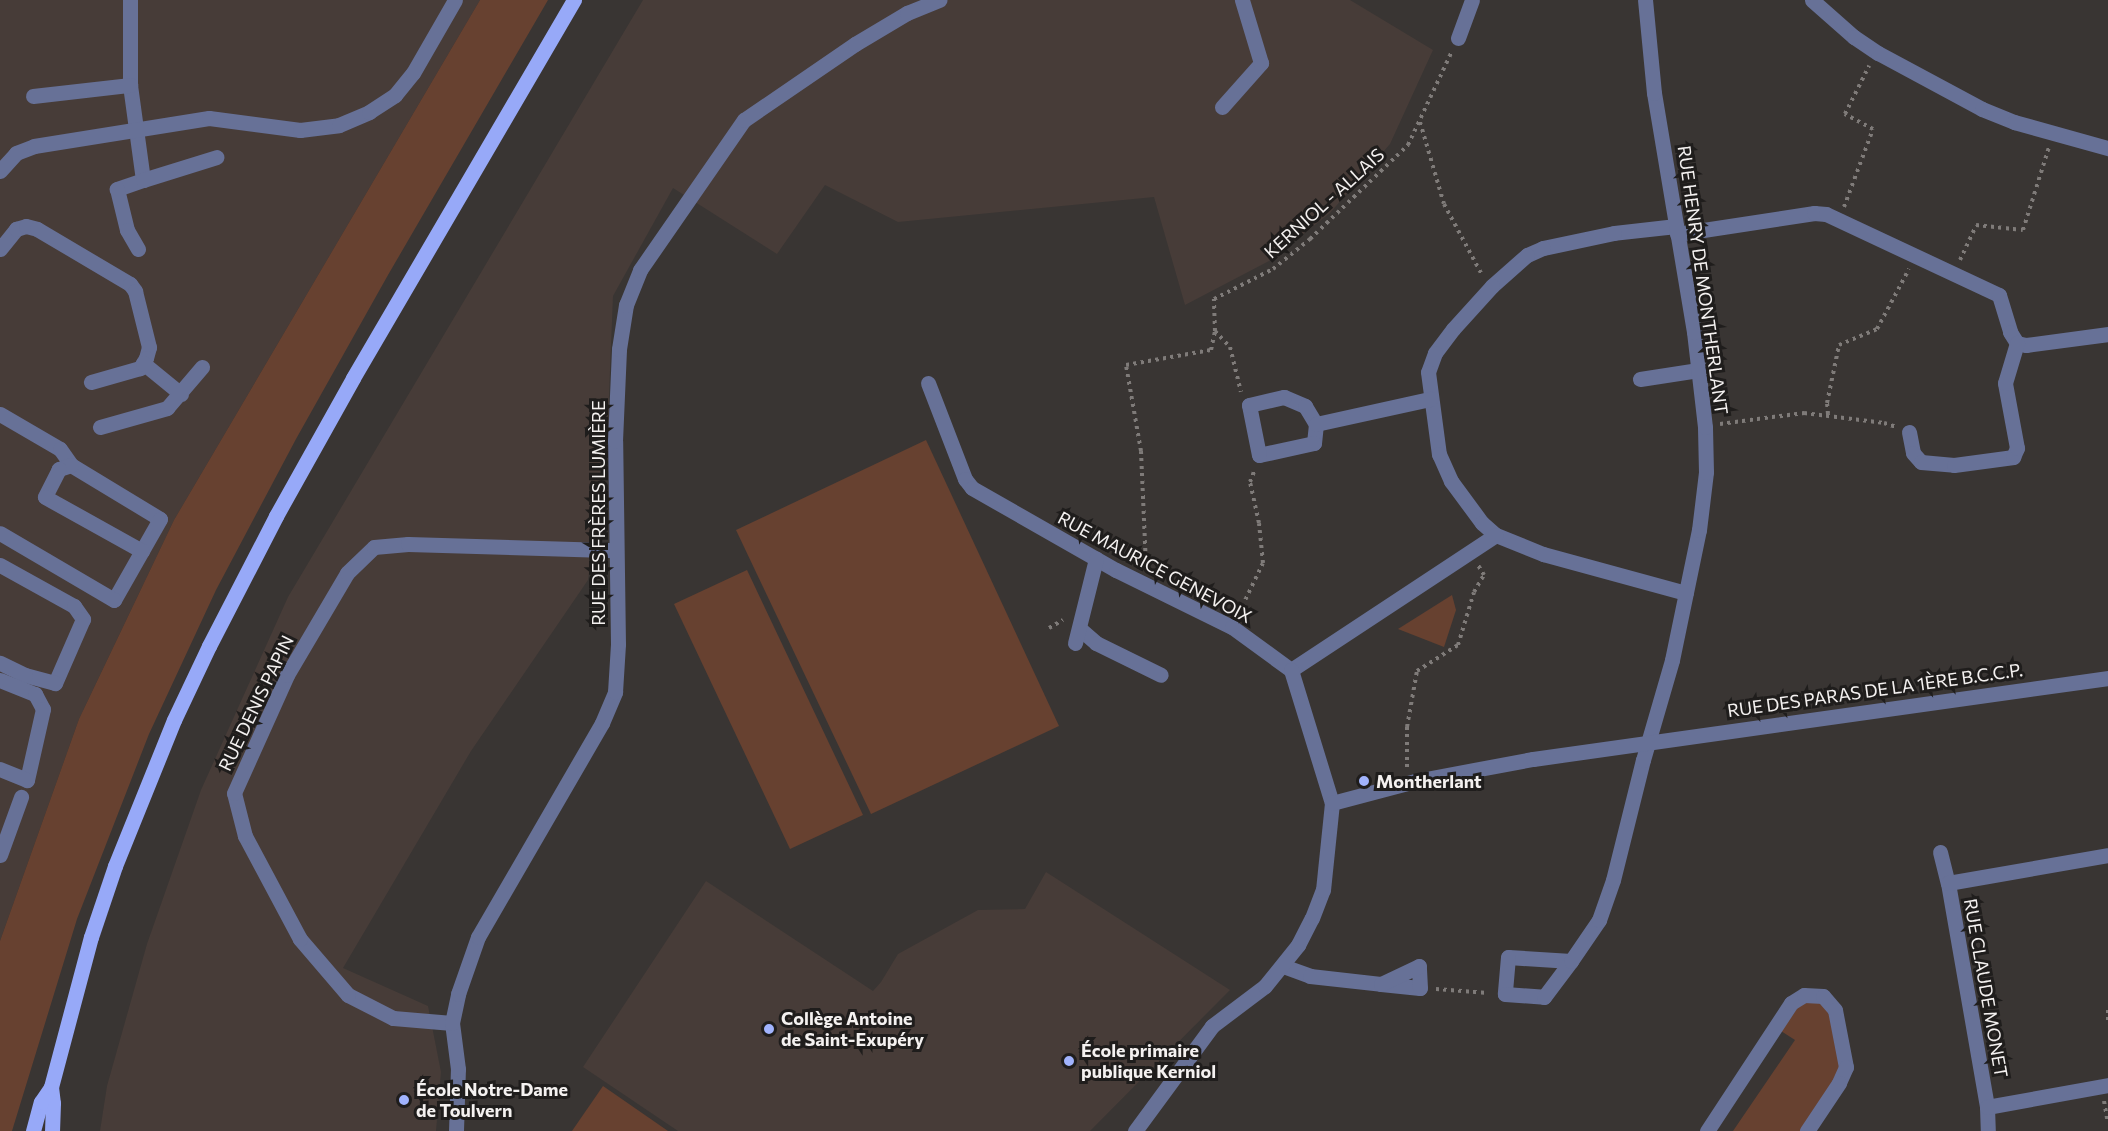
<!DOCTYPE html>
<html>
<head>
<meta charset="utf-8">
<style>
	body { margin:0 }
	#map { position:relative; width:2108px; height:1131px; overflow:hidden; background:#393533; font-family:Commissioner,sans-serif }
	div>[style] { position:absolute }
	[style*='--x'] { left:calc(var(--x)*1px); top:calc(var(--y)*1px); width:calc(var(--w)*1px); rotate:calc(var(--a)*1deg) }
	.built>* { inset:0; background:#473c38 }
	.green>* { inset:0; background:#674130 }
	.path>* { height:4px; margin-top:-2px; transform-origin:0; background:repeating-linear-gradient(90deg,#7f7b79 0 3px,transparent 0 7.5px) }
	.minor>* { height:15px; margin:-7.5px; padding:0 7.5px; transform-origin:7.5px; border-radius:7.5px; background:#677197 }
	.major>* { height:15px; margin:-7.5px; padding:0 7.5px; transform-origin:7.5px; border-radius:7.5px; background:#97a9f8 }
	.dots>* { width:16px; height:16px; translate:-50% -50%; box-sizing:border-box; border:3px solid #1f1d1c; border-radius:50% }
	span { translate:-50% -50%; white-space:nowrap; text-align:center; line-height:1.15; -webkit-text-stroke:6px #1f1d1c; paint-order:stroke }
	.street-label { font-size:18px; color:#f4f1f0 }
	.poi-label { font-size:18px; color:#f4f1f0; font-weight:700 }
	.left { translate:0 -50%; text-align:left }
</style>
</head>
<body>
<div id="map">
	<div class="built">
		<div style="clip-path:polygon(0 0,480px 0,174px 520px,79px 719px,0 941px)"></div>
		<div style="clip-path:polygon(643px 0,1350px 0,1433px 50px,1390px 144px,1330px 213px,1269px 261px,1185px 305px,1154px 197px,898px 222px,825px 185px,777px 254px,673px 188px,613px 296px,607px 445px,588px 580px,471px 751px,343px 968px,428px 1006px,441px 1072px,436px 1131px,100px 1131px,107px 1086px,147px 944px,201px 790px,288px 597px)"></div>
		<div style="clip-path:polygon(1046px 872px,1230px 990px,1090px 1131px,678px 1131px,583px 1067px,706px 881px,873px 991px,881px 982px,898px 954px,978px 910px,1025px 909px)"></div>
	</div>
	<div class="green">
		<div style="clip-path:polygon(480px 0,548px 0,388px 275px,296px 439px,216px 590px,149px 734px,77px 919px,12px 1131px,0 1131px,0 941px,79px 719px,174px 520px)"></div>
		<div style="clip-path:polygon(926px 440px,1059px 726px,871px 814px,736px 530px)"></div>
		<div style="clip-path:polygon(747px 570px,863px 815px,790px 849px,674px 604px)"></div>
		<div style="clip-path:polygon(1452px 595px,1456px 610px,1444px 647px,1398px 629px)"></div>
		<div style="clip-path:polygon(1817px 1001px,1829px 1011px,1840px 1064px,1834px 1082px,1801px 1131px,1733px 1131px,1795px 1040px,1781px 1031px,1800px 1004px)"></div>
		<div style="clip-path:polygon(603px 1086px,668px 1131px,572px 1131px)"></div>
	</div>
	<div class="path">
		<div style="--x:1420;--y:122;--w:85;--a:73.7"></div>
		<div style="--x:1444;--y:204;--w:81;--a:61.8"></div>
		<div style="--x:1844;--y:207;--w:83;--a:-69.6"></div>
		<div style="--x:1873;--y:129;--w:32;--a:-152"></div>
		<div style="--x:1845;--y:114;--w:54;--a:-63.4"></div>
		<div style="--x:1960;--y:260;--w:38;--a:-65"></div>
		<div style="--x:1976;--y:225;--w:47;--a:6.1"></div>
		<div style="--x:2023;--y:230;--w:87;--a:-72.6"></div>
		<div style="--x:1215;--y:331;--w:22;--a:47"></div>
		<div style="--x:1230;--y:347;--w:46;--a:76.3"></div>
		<div style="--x:1828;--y:414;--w:11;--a:-95"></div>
		<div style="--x:1827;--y:403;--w:59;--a:-78.3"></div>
		<div style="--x:1839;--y:345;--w:41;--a:-22.8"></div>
		<div style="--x:1877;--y:329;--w:68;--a:-61.9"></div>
		<div style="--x:1720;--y:424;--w:85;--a:-7.5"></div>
		<div style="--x:1804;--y:413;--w:81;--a:7.1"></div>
		<div style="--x:1884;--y:423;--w:13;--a:18"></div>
		<div style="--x:1146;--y:566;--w:115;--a:-92.5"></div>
		<div style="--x:1141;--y:451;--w:87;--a:-99.9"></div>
		<div style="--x:1126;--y:365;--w:86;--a:-10"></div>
		<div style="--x:1211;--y:350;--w:19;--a:-78"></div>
		<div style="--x:1215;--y:331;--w:32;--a:-92"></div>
		<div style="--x:1214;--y:299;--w:66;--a:-27"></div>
		<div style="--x:1273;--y:269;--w:48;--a:-39"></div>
		<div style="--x:1310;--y:239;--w:136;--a:-43.8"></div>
		<div style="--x:1408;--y:145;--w:104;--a:-64.9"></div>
		<div style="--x:1239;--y:613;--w:55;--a:-64.4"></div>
		<div style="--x:1263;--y:563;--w:40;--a:-95.7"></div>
		<div style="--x:1259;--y:523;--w:42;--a:-102.4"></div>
		<div style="--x:1250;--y:482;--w:14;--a:-69"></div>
		<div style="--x:1049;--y:628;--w:16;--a:-30"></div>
		<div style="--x:1407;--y:767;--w:40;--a:-90"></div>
		<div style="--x:1407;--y:727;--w:57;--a:-79.9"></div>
		<div style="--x:1417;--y:671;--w:49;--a:-32.4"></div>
		<div style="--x:1458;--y:645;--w:55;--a:-73.2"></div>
		<div style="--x:1474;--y:592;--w:20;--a:-60"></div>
		<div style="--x:1484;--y:575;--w:12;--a:-121"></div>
		<div style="--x:1436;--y:989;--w:52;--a:4.4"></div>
		<div style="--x:2108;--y:1010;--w:10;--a:90"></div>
		<div style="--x:2104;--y:1101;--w:22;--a:80"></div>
	</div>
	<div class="minor">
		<div style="--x:130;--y:0;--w:85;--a:90"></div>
		<div style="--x:130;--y:85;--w:96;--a:82.2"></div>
		<div style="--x:143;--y:180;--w:28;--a:161"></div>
		<div style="--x:117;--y:189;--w:42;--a:76.3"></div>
		<div style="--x:127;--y:230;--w:22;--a:60"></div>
		<div style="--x:1812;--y:0;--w:56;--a:41.4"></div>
		<div style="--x:1854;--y:37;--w:29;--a:34"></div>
		<div style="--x:1878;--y:53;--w:118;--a:28.3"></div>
		<div style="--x:1982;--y:109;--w:35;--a:22"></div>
		<div style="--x:2014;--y:122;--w:98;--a:15.5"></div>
		<div style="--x:1458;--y:38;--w:40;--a:-69.8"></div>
		<div style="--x:33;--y:96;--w:98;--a:-6.5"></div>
		<div style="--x:1222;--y:107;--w:59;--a:-48.4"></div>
		<div style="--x:1261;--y:63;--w:66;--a:-106.8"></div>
		<div style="--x:0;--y:171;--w:24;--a:-48"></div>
		<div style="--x:16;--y:153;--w:19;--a:-21"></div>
		<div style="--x:34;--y:146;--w:177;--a:-9.1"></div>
		<div style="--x:209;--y:118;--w:92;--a:7.5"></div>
		<div style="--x:300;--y:130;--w:39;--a:-7"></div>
		<div style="--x:339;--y:125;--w:33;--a:-23"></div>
		<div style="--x:369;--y:112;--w:31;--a:-33"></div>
		<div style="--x:395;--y:95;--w:28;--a:-51"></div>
		<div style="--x:413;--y:73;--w:84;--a:-60.1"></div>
		<div style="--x:143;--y:180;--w:77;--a:-17.3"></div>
		<div style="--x:1676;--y:226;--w:62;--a:173.6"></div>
		<div style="--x:1614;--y:233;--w:73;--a:168.1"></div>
		<div style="--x:1543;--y:248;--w:17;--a:156"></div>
		<div style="--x:1527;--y:255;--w:47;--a:138.5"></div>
		<div style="--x:1492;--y:286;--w:58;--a:132.2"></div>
		<div style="--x:1453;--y:329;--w:30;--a:127"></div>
		<div style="--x:1435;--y:353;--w:20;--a:110"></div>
		<div style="--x:1428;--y:372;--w:83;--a:82.4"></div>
		<div style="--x:1439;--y:454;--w:30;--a:66"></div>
		<div style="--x:1451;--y:481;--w:52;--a:53.6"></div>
		<div style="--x:1482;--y:523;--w:18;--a:41"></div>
		<div style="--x:1496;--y:535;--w:51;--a:22"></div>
		<div style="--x:1543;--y:554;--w:148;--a:15.3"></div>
		<div style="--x:1677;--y:234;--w:139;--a:-8.7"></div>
		<div style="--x:1814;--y:213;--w:12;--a:5"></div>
		<div style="--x:1826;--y:214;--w:191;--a:25.1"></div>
		<div style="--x:1999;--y:295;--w:39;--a:73"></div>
		<div style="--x:2010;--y:332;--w:13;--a:58"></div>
		<div style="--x:2017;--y:343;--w:9;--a:13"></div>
		<div style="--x:2026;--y:345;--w:83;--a:-7.6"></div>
		<div style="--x:0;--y:249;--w:26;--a:-51"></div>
		<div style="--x:16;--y:229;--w:10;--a:-17"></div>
		<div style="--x:26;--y:226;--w:11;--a:15"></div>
		<div style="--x:37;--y:229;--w:108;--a:30.6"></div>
		<div style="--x:130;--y:284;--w:9;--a:54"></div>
		<div style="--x:135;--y:291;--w:58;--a:76"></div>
		<div style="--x:149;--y:347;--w:11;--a:105"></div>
		<div style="--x:146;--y:358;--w:12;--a:121"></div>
		<div style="--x:140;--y:368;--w:51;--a:164.1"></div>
		<div style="--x:143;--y:363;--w:49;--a:39.2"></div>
		<div style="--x:1640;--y:379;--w:59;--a:-8.8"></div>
		<div style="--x:928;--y:383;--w:103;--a:68.9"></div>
		<div style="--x:965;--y:479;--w:11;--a:52"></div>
		<div style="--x:972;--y:488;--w:166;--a:29.7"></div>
		<div style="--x:1116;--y:570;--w:129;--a:26.2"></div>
		<div style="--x:1232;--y:627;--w:73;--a:36.1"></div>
		<div style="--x:1291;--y:670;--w:245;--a:-33.4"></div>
		<div style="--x:1284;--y:397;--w:23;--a:23"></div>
		<div style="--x:1305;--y:406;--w:21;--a:59"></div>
		<div style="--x:1316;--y:424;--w:19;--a:96"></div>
		<div style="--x:1314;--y:443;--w:56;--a:167.7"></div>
		<div style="--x:1259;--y:455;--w:51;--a:-101.3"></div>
		<div style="--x:1249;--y:405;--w:36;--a:-13"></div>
		<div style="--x:0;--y:414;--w:69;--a:30.3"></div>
		<div style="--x:60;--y:449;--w:19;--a:55"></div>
		<div style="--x:71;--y:465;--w:104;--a:31.2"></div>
		<div style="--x:160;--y:519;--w:93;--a:119.6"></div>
		<div style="--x:114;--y:600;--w:132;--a:-149.6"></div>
		<div style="--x:1316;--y:424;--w:117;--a:-12.4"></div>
		<div style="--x:100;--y:427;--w:70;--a:-15.8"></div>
		<div style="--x:167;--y:408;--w:54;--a:-49.5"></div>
		<div style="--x:1909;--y:432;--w:21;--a:79"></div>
		<div style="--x:1913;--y:453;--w:12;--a:48"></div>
		<div style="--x:1921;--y:462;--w:33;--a:5"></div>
		<div style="--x:1954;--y:465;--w:60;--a:-7.7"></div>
		<div style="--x:2013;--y:457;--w:10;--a:-66"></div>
		<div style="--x:2017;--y:448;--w:66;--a:-100.5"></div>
		<div style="--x:2005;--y:383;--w:42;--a:-73.3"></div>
		<div style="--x:71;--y:465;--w:13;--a:162"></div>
		<div style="--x:59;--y:469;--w:31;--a:117"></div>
		<div style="--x:45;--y:497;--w:111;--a:29.1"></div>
		<div style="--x:0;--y:565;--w:85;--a:29"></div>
		<div style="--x:74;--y:606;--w:16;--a:55"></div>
		<div style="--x:83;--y:619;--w:70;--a:113.6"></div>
		<div style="--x:55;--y:683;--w:31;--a:-165"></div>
		<div style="--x:25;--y:675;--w:28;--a:-154"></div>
		<div style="--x:1080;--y:629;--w:21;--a:41"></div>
		<div style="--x:1096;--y:643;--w:72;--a:26.2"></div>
		<div style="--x:1075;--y:643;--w:87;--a:-76"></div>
		<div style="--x:1291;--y:670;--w:139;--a:72.9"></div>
		<div style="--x:0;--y:680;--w:38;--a:22"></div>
		<div style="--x:35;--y:694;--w:17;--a:62"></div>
		<div style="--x:43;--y:709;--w:73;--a:102.7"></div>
		<div style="--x:27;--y:780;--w:29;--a:-158"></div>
		<div style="--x:1940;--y:852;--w:32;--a:76"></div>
		<div style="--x:1948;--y:883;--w:227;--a:80.1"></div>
		<div style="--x:1987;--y:1107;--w:24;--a:88"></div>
		<div style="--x:0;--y:855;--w:62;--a:-70.1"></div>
		<div style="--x:1948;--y:883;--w:162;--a:-9.9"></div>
		<div style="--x:1571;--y:961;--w:63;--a:-176.4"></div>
		<div style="--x:1508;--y:957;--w:37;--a:95"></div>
		<div style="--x:1505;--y:994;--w:39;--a:4"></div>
		<div style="--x:1544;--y:997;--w:45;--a:-53.1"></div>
		<div style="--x:1571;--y:961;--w:50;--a:-55.7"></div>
		<div style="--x:1599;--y:920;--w:42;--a:-70.7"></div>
		<div style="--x:1613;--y:880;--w:124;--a:-76"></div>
		<div style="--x:1643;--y:760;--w:104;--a:-73.8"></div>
		<div style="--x:1672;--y:660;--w:133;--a:-78.3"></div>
		<div style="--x:1699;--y:530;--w:58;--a:-83.1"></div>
		<div style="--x:1706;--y:472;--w:45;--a:-91.3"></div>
		<div style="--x:1705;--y:427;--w:96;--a:-96.6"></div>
		<div style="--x:1694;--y:332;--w:242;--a:-99.5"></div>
		<div style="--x:1654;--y:93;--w:93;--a:-95.5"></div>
		<div style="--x:1283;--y:966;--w:29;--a:20"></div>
		<div style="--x:1310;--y:976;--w:71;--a:6.4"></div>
		<div style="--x:1381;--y:984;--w:39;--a:6"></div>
		<div style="--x:1420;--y:988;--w:22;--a:-93"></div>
		<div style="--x:1419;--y:966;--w:42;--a:154.7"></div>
		<div style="--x:452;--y:1023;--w:59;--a:-175.2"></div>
		<div style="--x:393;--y:1018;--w:51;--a:-152.9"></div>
		<div style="--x:348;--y:995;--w:74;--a:-130.6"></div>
		<div style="--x:300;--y:939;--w:117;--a:-118.1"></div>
		<div style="--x:245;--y:836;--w:44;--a:-104.3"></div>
		<div style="--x:234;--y:793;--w:129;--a:-65.8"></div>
		<div style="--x:287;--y:675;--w:118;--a:-59.5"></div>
		<div style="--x:347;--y:573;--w:37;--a:-44"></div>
		<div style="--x:374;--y:547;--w:34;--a:-5"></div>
		<div style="--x:408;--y:544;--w:207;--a:1.7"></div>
		<div style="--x:1987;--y:1107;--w:123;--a:-10.3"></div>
		<div style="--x:456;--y:1131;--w:62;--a:-88.2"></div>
		<div style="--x:458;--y:1069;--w:46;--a:-97.4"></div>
		<div style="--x:452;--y:1023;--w:30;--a:-78"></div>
		<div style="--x:458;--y:994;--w:60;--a:-70.7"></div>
		<div style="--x:478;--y:937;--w:247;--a:-59.9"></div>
		<div style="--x:602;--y:723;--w:34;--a:-67"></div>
		<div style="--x:615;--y:692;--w:48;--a:-86.4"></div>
		<div style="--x:618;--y:644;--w:203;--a:-90.8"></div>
		<div style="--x:615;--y:441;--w:92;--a:-87.5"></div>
		<div style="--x:619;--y:349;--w:45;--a:-81"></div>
		<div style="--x:626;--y:305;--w:38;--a:-68"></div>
		<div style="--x:640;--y:270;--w:183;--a:-55.3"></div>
		<div style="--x:744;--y:120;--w:135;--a:-34.4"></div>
		<div style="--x:855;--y:44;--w:61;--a:-30.8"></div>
		<div style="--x:907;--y:13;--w:35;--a:-22"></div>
		<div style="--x:1135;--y:1131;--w:130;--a:-53.7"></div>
		<div style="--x:1212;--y:1026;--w:66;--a:-37"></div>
		<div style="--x:1265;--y:986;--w:53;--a:-51.2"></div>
		<div style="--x:1298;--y:945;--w:30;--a:-63"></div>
		<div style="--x:1312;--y:918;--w:30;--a:-69"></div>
		<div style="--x:1323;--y:890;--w:87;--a:-84.1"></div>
		<div style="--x:1332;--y:803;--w:86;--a:-14.8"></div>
		<div style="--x:1415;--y:781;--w:120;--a:-10.6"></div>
		<div style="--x:1533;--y:759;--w:581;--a:-8.02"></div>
		<div style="--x:1707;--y:1131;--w:153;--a:-56.7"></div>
		<div style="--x:1791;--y:1003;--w:15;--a:-32"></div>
		<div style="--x:1804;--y:995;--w:19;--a:3"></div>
		<div style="--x:1823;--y:996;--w:18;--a:49"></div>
		<div style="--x:1835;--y:1010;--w:58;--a:79.1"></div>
		<div style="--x:1846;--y:1067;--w:17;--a:114"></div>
		<div style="--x:1839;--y:1083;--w:58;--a:123.7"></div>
	</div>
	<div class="major">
		<div style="--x:51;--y:1087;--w:16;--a:83"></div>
		<div style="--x:53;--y:1103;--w:28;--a:92"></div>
		<div style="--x:33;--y:1131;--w:30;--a:-75"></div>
		<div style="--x:41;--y:1102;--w:18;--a:-56"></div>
		<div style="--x:51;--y:1087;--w:155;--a:-75.1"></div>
		<div style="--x:91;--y:937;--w:75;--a:-71.3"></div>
		<div style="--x:115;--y:866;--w:157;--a:-68"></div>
		<div style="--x:174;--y:720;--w:82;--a:-64.7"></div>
		<div style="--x:209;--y:646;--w:146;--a:-62.7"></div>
		<div style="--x:276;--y:516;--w:158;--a:-60.8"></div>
		<div style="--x:353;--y:378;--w:438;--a:-59.7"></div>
	</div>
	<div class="dots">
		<div style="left:1364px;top:781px;background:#a1b3fd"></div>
		<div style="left:769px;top:1029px;background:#a1b3fd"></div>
		<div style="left:1069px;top:1061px;background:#a1b3fd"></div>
		<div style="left:404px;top:1100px;background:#a1b3fd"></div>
	</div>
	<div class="street-label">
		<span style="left:1324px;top:203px;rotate:-42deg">KERNIOL - ALLAIS</span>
		<span style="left:1703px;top:280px;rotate:82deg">RUE HENRY DE MONTHERLANT</span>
		<span style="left:598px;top:513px;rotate:-90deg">RUE DES FRÈRES LUMIÈRE</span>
		<span style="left:1155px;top:567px;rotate:28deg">RUE MAURICE GENEVOIX</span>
		<span style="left:1875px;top:690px;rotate:-8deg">RUE DES PARAS DE LA 1ÈRE B.C.C.P.</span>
		<span style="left:256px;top:703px;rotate:-64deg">RUE DENIS PAPIN</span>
		<span style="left:1986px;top:988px;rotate:80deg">RUE CLAUDE MONET</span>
	</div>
	<div class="poi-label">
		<span class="left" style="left:1376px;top:781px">Montherlant</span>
		<span class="left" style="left:781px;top:1029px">Collège Antoine<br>de Saint-Exupéry</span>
		<span class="left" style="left:1081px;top:1061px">École primaire<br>publique Kerniol</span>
		<span class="left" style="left:416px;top:1100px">École Notre-Dame<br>de Toulvern</span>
	</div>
</div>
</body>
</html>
